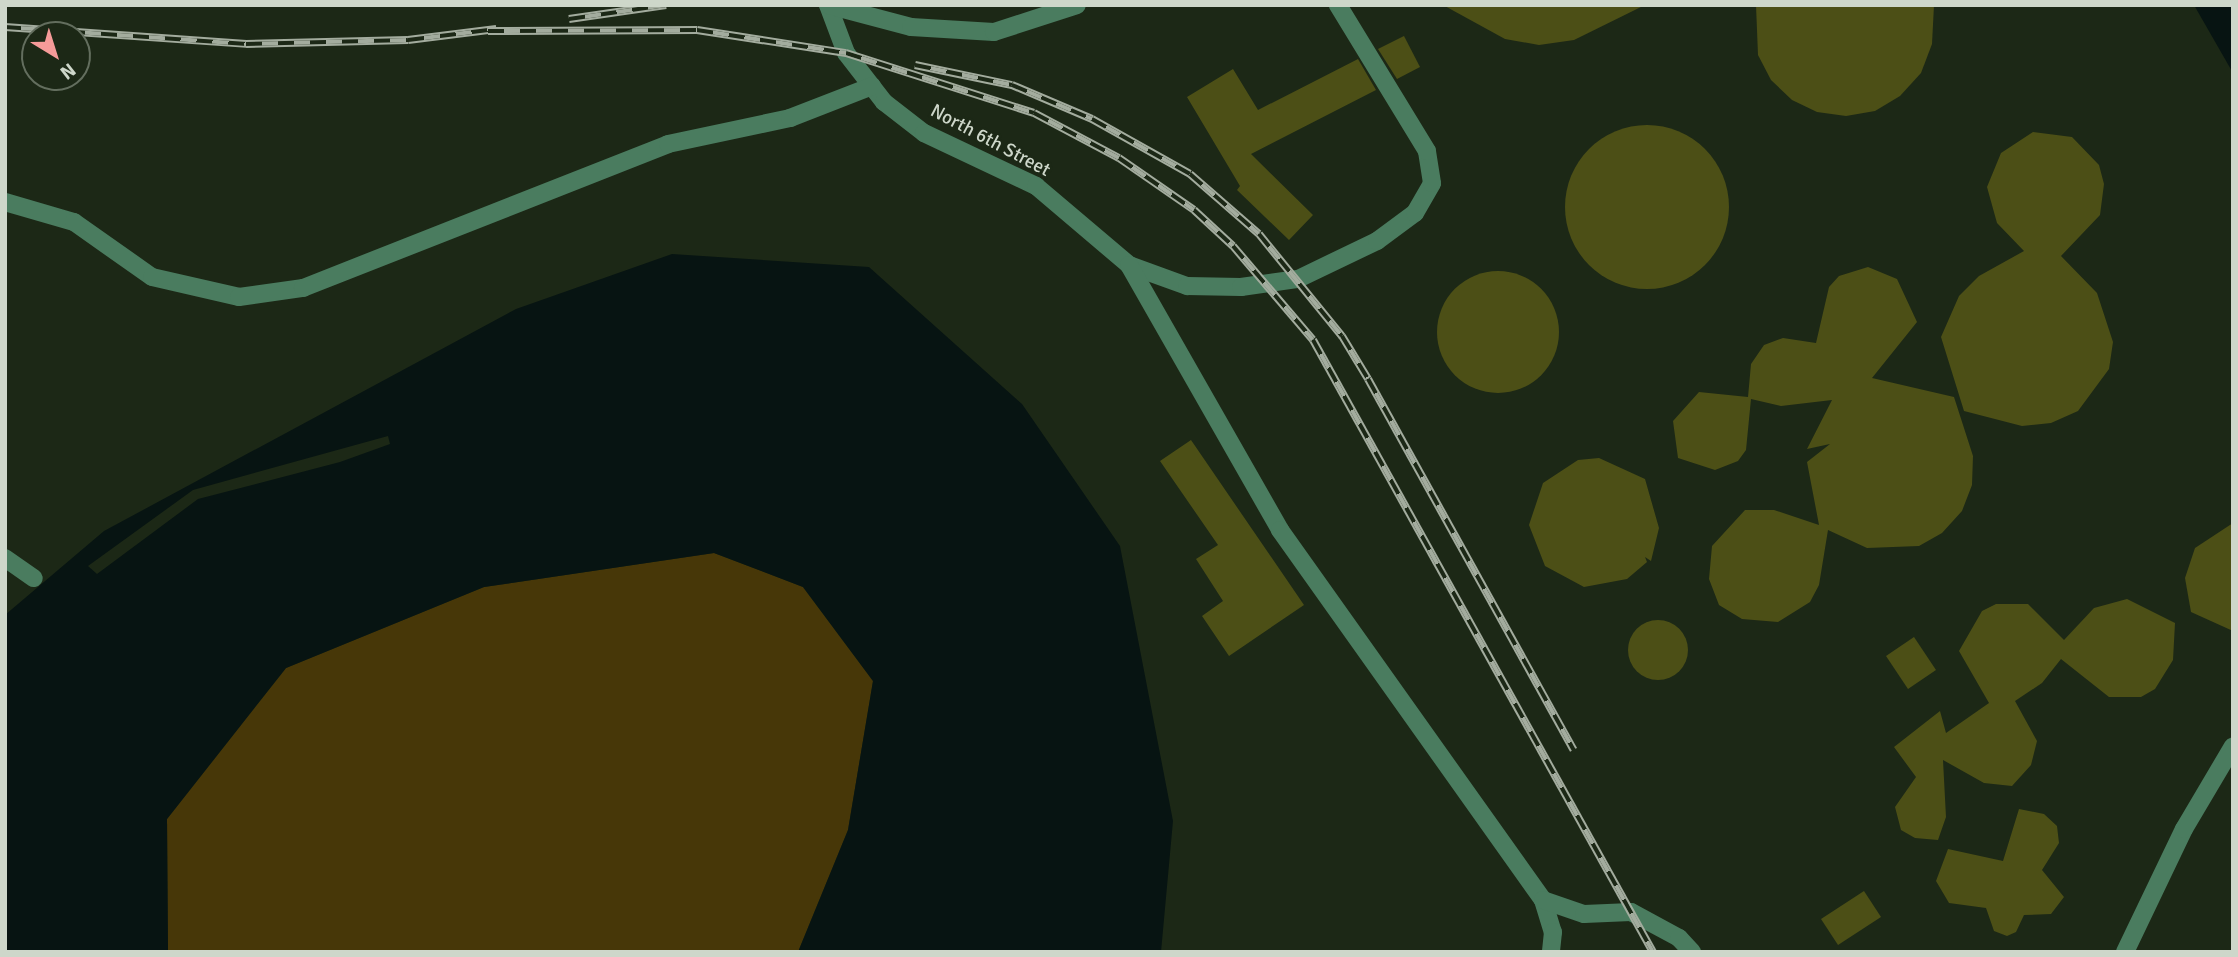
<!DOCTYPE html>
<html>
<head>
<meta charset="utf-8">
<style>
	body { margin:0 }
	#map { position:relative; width:2238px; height:957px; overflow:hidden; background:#1c2816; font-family:Signika,sans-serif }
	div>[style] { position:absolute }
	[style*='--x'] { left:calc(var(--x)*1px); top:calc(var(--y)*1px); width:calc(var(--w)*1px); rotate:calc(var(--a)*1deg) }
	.green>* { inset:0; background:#473708 }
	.water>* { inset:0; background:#071412 }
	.pier>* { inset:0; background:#1c2816 }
	.building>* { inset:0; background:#4c4f16 }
	.round { border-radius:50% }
	.minor>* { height:18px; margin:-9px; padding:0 9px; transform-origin:9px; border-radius:9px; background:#4a7c5f }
	.rail>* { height:8px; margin-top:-4px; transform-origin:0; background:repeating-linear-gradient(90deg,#1c2816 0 16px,#a3ac9e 0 32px); box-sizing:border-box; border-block:2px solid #a3ac9e }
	span { translate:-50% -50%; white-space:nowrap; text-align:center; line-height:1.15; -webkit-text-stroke:5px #1c2816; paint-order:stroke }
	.street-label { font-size:19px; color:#ced7ca }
	.frame { position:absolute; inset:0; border:7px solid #ced7ca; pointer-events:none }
	.north { position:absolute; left:21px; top:21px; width:70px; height:70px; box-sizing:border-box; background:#1c2816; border:2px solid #636e5e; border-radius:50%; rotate:142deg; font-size:19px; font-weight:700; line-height:28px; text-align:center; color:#ced7ca }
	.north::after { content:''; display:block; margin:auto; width:24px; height:32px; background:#f59b99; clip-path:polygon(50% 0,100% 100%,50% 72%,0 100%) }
</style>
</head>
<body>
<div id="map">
	<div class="green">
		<div style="clip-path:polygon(714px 553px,803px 587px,873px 681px,848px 830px,798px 952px,168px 952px,167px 819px,286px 668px,484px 587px)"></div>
	</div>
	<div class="water">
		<div style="clip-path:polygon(2194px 5px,2233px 5px,2233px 73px)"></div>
		<div style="clip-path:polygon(672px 254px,869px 267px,1022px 404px,1120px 546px,1173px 821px,1161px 952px,798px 952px,848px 830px,873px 681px,803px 587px,714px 553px,484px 587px,286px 668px,167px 819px,168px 952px,5px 952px,5px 615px,104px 531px,516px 309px)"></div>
	</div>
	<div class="pier">
		<div style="clip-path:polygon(388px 436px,390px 444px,340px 462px,198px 499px,97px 574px,88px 566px,193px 490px)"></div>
	</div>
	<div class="building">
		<div style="clip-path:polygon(1443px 5px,1645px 5px,1574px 40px,1539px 45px,1505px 39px)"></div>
		<div style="clip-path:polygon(1756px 5px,1934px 5px,1932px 44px,1921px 73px,1900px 96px,1875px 111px,1846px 116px,1817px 112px,1792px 100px,1771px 80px,1758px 55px)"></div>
		<div style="clip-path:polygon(1404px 36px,1420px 67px,1397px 79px,1378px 49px)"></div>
		<div style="clip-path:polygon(1358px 59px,1376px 90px,1251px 154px,1313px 215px,1289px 240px,1237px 190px,1240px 186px,1187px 97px,1233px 69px,1258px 110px)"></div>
		<div class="round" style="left:1565px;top:125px;width:164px;height:164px"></div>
		<div style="clip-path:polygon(2033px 132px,2072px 137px,2099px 165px,2104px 184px,2100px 215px,2061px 256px,2097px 293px,2113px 342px,2109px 369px,2078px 411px,2051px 423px,2022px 426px,1964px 411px,1941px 337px,1959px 296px,1979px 276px,2024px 251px,1997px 223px,1987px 187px,2001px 153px)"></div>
		<div style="clip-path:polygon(1868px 267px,1897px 279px,1917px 322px,1872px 378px,1954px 397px,1973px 456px,1972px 485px,1962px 511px,1942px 533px,1919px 546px,1867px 548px,1828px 530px,1819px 585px,1810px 602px,1778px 622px,1742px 619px,1719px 605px,1709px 579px,1712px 546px,1745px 510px,1774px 510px,1819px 525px,1807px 462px,1830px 444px,1807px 449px,1832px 400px,1781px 406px,1751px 399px,1746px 450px,1738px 461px,1715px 470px,1678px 458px,1673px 421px,1699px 392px,1748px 397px,1751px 364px,1764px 345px,1783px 338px,1816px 343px,1829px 287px,1839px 276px)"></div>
		<div class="round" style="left:1437px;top:271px;width:122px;height:122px"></div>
		<div style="clip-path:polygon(1191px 440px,1304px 605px,1229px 656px,1202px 616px,1223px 601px,1196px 559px,1218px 545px,1160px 461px)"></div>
		<div style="clip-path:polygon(1599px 458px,1645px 479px,1659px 528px,1651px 561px,1645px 557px,1647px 562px,1627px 579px,1584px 587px,1545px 566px,1529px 525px,1543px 483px,1578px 460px)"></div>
		<div style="clip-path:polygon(2233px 523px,2233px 631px,2191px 612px,2185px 578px,2195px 548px)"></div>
		<div style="clip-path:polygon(2127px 599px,2175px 623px,2173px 660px,2155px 689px,2141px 697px,2109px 697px,2061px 659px,2042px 683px,2015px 701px,2037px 741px,2031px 765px,2012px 786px,1984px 783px,1943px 760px,1946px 817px,1938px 840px,1915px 838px,1901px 830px,1895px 807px,1916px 777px,1894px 747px,1940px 711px,1946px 733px,1989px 703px,1959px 651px,1982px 611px,1996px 604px,2028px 604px,2064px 640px,2094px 608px)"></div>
		<div class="round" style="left:1628px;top:620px;width:60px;height:60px"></div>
		<div style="clip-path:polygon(1914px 637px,1936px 670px,1908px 689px,1886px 656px)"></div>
		<div style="clip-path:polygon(2019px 809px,2044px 814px,2057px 826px,2059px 843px,2042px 870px,2064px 897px,2051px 914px,2024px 915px,2016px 932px,2007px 936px,1994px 931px,1986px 908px,1949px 903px,1936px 881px,1948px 849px,2003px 861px)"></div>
		<div style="clip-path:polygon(1864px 891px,1881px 917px,1838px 945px,1821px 919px)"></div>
	</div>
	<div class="minor">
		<div style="--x:828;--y:5;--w:51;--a:69.4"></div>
		<div style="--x:846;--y:53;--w:62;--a:52.2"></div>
		<div style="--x:884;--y:102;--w:51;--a:37.8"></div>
		<div style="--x:924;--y:133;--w:124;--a:25.3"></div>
		<div style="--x:1036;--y:186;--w:122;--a:40.3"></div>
		<div style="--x:1129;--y:265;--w:62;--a:19.9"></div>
		<div style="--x:1187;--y:286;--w:54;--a:1.1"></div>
		<div style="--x:1241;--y:287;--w:58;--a:-8"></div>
		<div style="--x:1298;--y:279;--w:88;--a:-25.7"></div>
		<div style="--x:1377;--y:241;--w:47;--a:-36.4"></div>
		<div style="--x:1415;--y:213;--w:34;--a:-60"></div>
		<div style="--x:1432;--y:183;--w:32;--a:-99"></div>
		<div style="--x:1427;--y:151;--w:171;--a:-121.4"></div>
		<div style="--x:828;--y:5;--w:86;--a:14.8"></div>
		<div style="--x:911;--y:27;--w:83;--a:3.4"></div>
		<div style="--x:994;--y:32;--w:87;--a:-18"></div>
		<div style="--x:5;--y:202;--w:72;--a:16.2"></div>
		<div style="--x:74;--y:222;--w:95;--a:35.2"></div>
		<div style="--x:152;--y:277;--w:89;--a:12.9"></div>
		<div style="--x:239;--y:297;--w:65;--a:-8"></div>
		<div style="--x:303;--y:288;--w:392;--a:-21.5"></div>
		<div style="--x:668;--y:144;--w:125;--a:-12"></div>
		<div style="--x:790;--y:118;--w:88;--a:-21.3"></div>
		<div style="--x:1129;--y:265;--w:305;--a:60.3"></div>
		<div style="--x:1280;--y:530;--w:454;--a:54.6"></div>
		<div style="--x:1543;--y:900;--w:34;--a:73"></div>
		<div style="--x:1553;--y:932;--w:20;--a:96"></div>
		<div style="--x:5;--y:558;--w:35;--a:35"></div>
		<div style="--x:1543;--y:900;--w:43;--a:18.9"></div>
		<div style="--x:1584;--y:914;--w:47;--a:-2.4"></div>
		<div style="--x:1631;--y:912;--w:55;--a:28.4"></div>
		<div style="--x:1679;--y:938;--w:19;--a:47"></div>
		<div style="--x:2125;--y:952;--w:136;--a:-64.4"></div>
		<div style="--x:2184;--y:829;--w:96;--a:-59.4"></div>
	</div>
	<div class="rail">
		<div style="--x:569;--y:19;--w:98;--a:-8.2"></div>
		<div style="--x:5;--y:27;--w:242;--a:4"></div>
		<div style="--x:246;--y:44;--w:162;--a:-1.4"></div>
		<div style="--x:408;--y:40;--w:89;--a:-7.1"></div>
		<div style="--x:488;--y:31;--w:209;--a:-0.3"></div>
		<div style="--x:697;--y:30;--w:151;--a:8.8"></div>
		<div style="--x:846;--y:53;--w:197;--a:17.7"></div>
		<div style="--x:1034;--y:113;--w:96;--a:27.9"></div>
		<div style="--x:1119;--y:158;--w:91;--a:34.7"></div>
		<div style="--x:1194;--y:210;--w:53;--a:42.7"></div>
		<div style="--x:1233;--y:246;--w:123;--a:49.6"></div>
		<div style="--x:1313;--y:340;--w:700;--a:60.95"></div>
		<div style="--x:915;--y:65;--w:99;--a:11.7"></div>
		<div style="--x:1012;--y:85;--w:87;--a:23"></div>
		<div style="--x:1092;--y:119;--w:112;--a:29.3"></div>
		<div style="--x:1190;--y:174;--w:91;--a:41"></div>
		<div style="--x:1259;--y:234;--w:132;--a:50.9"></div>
		<div style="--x:1342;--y:336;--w:50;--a:58.8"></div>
		<div style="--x:1368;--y:379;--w:424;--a:61"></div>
	</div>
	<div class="street-label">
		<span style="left:990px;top:141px;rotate:28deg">North 6th Street</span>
	</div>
	<div class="frame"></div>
	<div class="north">N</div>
</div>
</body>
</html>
